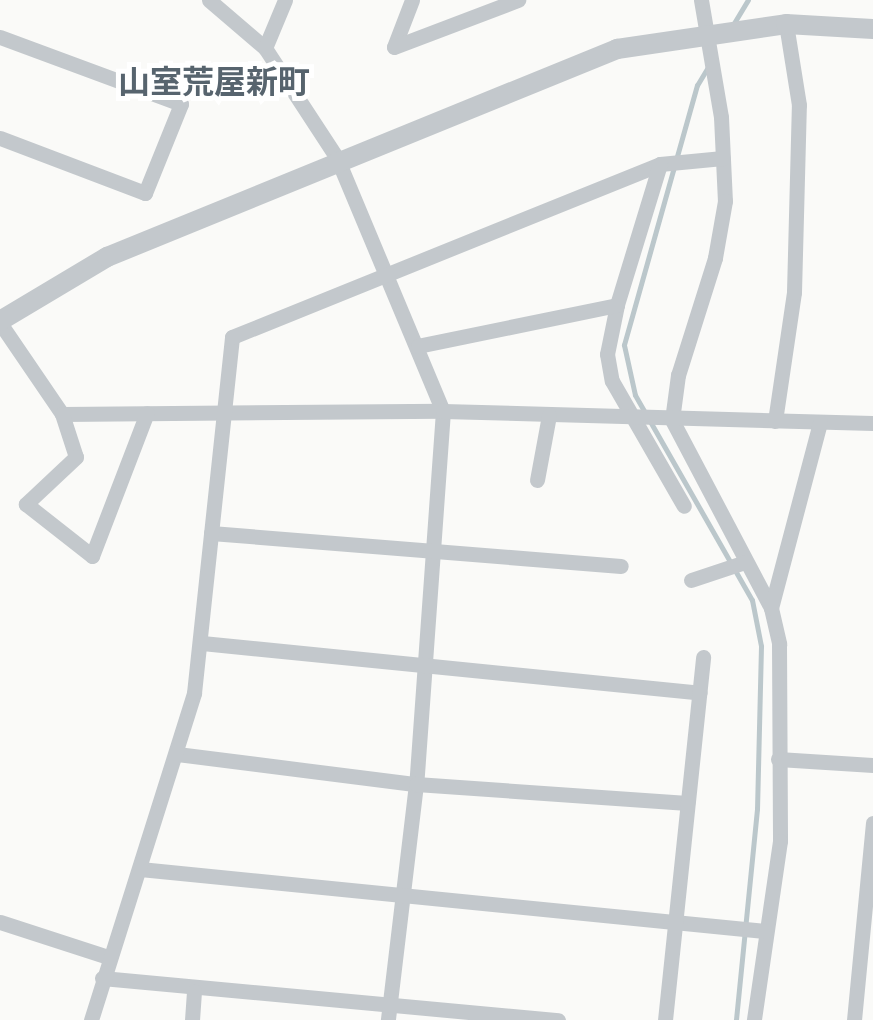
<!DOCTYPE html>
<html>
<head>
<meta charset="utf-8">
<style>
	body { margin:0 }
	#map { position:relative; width:873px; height:1020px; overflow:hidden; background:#fafaf8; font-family:"IBM Plex Sans","Noto Sans JP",sans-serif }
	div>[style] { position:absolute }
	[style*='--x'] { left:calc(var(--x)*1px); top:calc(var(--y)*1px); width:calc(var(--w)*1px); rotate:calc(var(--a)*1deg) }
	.stream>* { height:5px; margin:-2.5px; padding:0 2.5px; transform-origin:2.5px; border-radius:2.5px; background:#bbc7cb }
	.minor>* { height:15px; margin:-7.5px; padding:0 7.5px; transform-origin:7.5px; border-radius:7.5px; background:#c3c8cc }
	.tertiary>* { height:20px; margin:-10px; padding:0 10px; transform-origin:10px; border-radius:10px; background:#c3c8cc }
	span { translate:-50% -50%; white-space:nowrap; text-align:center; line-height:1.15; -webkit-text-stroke:10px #fff; paint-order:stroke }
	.neighbourhood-label { font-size:32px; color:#57646e; font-weight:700 }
</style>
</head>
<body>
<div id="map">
	<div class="stream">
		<div style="--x:734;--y:23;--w:27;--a:-59"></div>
		<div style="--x:708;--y:67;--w:21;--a:121"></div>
		<div style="--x:697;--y:85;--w:270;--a:105.7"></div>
		<div style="--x:624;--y:345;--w:51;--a:77.6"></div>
		<div style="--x:635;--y:395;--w:236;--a:60.3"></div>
		<div style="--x:752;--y:600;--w:47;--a:78.9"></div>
		<div style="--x:761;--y:646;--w:163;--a:91.4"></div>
		<div style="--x:757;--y:809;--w:212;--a:95.7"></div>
	</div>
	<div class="minor">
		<div style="--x:209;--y:0;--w:74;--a:40.6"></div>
		<div style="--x:265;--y:48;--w:131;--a:56.8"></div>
		<div style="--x:337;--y:158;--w:274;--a:67.3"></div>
		<div style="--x:443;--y:411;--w:374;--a:94.1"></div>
		<div style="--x:416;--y:784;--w:238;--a:96.8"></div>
		<div style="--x:412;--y:0;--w:50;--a:111"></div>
		<div style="--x:394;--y:47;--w:133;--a:-20.8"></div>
		<div style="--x:701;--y:0;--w:119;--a:80.3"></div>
		<div style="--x:721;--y:117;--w:84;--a:87.3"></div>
		<div style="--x:725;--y:201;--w:58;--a:100"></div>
		<div style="--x:715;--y:258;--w:123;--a:107.5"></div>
		<div style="--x:678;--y:375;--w:45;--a:97.6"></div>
		<div style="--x:672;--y:420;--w:212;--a:62.2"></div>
		<div style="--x:771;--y:608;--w:37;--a:77"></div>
		<div style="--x:779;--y:644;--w:197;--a:89.7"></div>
		<div style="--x:780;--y:841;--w:181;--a:98.3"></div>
		<div style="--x:0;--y:37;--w:193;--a:20.3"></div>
		<div style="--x:181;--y:104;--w:96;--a:112"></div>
		<div style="--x:145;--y:193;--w:155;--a:-159.2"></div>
		<div style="--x:265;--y:48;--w:52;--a:-67.4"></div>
		<div style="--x:660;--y:164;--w:63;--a:-5.4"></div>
		<div style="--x:617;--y:305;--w:50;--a:101.5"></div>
		<div style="--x:607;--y:354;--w:27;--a:80"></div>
		<div style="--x:612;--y:381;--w:144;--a:60.1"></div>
		<div style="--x:0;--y:323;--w:110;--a:55.7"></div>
		<div style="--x:62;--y:414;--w:381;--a:-0.5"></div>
		<div style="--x:443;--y:411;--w:430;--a:1.6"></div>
		<div style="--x:62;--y:414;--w:45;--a:72"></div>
		<div style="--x:76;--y:457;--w:69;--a:136.8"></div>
		<div style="--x:26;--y:504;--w:84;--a:38.2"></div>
		<div style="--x:92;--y:556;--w:153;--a:-69"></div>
		<div style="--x:775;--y:421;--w:130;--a:-81.6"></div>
		<div style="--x:794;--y:292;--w:187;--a:-88.5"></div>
		<div style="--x:799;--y:105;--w:82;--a:-99.1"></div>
		<div style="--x:537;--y:480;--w:66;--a:-79.5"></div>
		<div style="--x:211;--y:533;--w:411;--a:4.6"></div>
		<div style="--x:691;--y:580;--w:57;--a:-18.4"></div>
		<div style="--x:771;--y:608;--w:192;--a:-75.2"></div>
		<div style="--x:202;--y:643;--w:500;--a:5.7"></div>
		<div style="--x:177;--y:754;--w:241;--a:7.2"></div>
		<div style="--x:416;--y:784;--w:272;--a:4"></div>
		<div style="--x:778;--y:759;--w:95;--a:3.6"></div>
		<div style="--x:140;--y:869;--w:628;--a:5.67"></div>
		<div style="--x:0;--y:922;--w:114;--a:18"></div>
		<div style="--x:102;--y:978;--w:458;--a:5.3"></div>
		<div style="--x:91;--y:1020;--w:343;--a:-72.5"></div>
		<div style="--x:194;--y:693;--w:358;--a:-83.9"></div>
		<div style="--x:232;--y:337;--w:462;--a:-22"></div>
		<div style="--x:660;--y:164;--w:147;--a:107"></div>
		<div style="--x:617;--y:305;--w:203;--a:168.4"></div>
		<div style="--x:192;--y:1020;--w:29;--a:-86"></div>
		<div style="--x:665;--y:1020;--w:365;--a:-84"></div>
		<div style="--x:854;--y:1020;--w:198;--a:-84.5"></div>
	</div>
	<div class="tertiary">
		<div style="--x:0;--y:321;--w:125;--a:-30.9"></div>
		<div style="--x:107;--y:257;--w:551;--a:-22.19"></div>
		<div style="--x:617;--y:49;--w:171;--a:-8.4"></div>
		<div style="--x:786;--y:24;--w:87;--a:3.3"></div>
	</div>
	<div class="neighbourhood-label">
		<span style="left:214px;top:81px">山室荒屋新町</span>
	</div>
</div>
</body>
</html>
